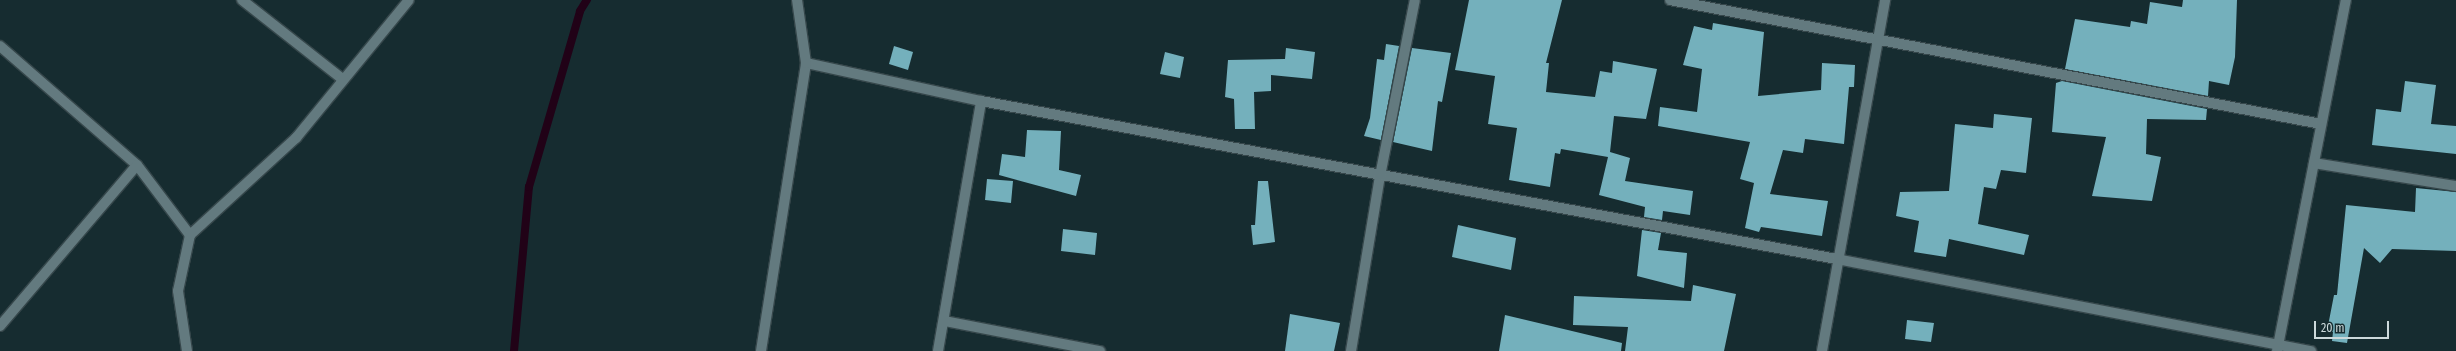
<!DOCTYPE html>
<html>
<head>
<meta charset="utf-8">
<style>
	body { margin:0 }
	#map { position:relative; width:2456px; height:351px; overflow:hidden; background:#162c30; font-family:"Fira Sans Condensed",sans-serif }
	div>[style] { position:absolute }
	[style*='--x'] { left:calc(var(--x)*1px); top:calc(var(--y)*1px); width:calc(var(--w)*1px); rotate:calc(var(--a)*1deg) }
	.stream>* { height:8px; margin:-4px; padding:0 4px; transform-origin:4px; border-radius:4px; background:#210217 }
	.building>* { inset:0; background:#74b0bc }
	.roads { filter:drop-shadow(1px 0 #36474b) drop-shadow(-1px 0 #36474b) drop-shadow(0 1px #36474b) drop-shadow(0 -1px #36474b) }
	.minor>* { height:10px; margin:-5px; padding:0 5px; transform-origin:5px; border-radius:5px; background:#637a7f }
	.tertiary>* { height:10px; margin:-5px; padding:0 5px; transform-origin:5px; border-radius:5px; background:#637a7f }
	span { translate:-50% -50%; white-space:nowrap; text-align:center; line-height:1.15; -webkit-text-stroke:4px #162c30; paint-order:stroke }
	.scale { position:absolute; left:2314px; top:321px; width:75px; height:18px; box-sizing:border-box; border:2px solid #ccd9db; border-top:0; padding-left:5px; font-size:12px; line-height:14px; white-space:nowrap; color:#ccd9db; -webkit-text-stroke:3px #162c30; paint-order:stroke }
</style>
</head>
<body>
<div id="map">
	<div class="stream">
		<div style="--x:514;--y:351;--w:165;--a:-84.8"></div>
		<div style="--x:529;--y:187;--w:183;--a:-73.8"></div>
		<div style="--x:580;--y:11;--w:13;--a:-58"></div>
	</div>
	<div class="building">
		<div style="clip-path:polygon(1469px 0,1562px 0,1546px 63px,1549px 63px,1546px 92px,1595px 97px,1600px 71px,1612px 73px,1613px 61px,1657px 69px,1646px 119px,1614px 116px,1610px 152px,1630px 158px,1625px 181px,1693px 191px,1690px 215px,1663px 211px,1662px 220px,1644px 217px,1645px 207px,1599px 195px,1608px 157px,1561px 149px,1560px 154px,1555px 153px,1550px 187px,1509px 180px,1517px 128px,1488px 124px,1495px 76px,1455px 70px)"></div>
		<div style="clip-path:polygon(2183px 0,2237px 0,2235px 57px,2229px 85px,2209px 81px,2208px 96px,2065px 69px,2075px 19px,2130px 27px,2131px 21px,2147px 24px,2150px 2px,2182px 7px)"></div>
		<div style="clip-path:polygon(1713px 23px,1764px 32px,1758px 96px,1821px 90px,1822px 63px,1855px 65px,1854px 87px,1849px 87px,1844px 144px,1805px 139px,1803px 153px,1783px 150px,1770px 194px,1828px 201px,1822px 236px,1761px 227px,1759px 232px,1745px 228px,1754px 183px,1740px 179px,1750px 142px,1658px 126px,1660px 107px,1697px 112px,1702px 69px,1683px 65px,1694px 26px,1712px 30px)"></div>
		<div style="clip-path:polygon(1386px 44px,1399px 46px,1381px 140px,1364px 136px,1370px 118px,1377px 59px,1384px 60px)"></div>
		<div style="clip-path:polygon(894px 46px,913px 52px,908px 70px,889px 64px)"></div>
		<div style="clip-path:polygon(1286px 48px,1315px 52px,1312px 79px,1271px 75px,1271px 91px,1254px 92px,1255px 129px,1235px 129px,1234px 99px,1225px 97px,1228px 60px,1285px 59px)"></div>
		<div style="clip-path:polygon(1412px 48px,1451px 53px,1442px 102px,1438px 101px,1432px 151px,1393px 142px)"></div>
		<div style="clip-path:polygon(1165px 52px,1184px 57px,1180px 78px,1160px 74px)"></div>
		<div style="clip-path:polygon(2062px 81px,2207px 109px,2206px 120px,2147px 119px,2146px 154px,2161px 157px,2152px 201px,2092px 196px,2106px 137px,2052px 132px,2056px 83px)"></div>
		<div style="clip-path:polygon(2405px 81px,2436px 85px,2431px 124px,2456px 126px,2456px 154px,2372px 145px,2376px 109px,2401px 112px)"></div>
		<div style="clip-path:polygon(1994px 114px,2032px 118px,2026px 173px,2001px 170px,1996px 189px,1984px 187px,1978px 224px,2029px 235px,2024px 255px,1949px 239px,1946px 257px,1914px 252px,1919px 221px,1896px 216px,1900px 192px,1949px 191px,1955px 124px,1993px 128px)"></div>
		<div style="clip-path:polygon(1027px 130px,1061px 131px,1059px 170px,1081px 175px,1076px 196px,999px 175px,1002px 154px,1025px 157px)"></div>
		<div style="clip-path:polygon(987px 179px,1013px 181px,1011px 203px,985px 200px)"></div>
		<div style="clip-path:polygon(1258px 181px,1268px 181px,1275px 242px,1253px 245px,1251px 225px,1255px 225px)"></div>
		<div style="clip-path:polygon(2416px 188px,2456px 192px,2456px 251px,2392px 249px,2380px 263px,2364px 248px,2347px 343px,2332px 341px,2333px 332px,2327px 331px,2334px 295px,2337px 295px,2346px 205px,2415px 212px)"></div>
		<div style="clip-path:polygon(1458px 225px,1516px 238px,1511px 270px,1452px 257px)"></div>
		<div style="clip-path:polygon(1063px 229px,1097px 233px,1095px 255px,1061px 251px)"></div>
		<div style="clip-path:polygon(1642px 230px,1661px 233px,1658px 250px,1687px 253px,1684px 288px,1637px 276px,1640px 248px,1651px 249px,1640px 248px)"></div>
		<div style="clip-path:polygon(1693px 285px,1736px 294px,1724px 351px,1625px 351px,1628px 327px,1573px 325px,1574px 296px,1691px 301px)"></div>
		<div style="clip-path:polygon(1290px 314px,1340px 323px,1334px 351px,1285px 351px)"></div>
		<div style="clip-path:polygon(1505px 315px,1622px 343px,1621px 351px,1499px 351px)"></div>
		<div style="clip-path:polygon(1907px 320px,1934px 323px,1931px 342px,1905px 339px)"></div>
	</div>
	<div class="roads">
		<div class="minor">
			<div style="--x:242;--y:0;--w:126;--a:38.2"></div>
			<div style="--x:1670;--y:0;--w:663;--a:10.78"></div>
			<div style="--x:0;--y:46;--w:181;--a:41"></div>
			<div style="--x:137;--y:165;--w:88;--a:52.9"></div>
			<div style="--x:190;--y:235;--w:57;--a:102.1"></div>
			<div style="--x:178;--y:291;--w:61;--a:81.5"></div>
			<div style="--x:806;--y:63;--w:179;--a:12.3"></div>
			<div style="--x:981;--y:101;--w:870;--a:10.46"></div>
			<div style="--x:1837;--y:259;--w:483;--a:11"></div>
			<div style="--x:2314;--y:163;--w:144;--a:9.2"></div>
			<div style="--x:190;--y:235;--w:144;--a:-42.5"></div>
			<div style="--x:296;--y:138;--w:178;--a:-50.7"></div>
			<div style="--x:945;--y:321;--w:158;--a:11"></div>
			<div style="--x:0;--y:326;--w:211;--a:-49.6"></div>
			<div style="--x:761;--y:351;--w:291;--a:-81.1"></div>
			<div style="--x:806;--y:63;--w:64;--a:-98.1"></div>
			<div style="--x:938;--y:351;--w:254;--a:-80.2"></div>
			<div style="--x:1351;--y:351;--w:177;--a:-80.6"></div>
			<div style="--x:1380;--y:176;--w:179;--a:-78.8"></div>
			<div style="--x:1822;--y:351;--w:357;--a:-79.8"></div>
		</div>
		<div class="tertiary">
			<div style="--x:2277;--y:351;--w:358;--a:-78.9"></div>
		</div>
	</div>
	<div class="scale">20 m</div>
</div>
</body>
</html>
